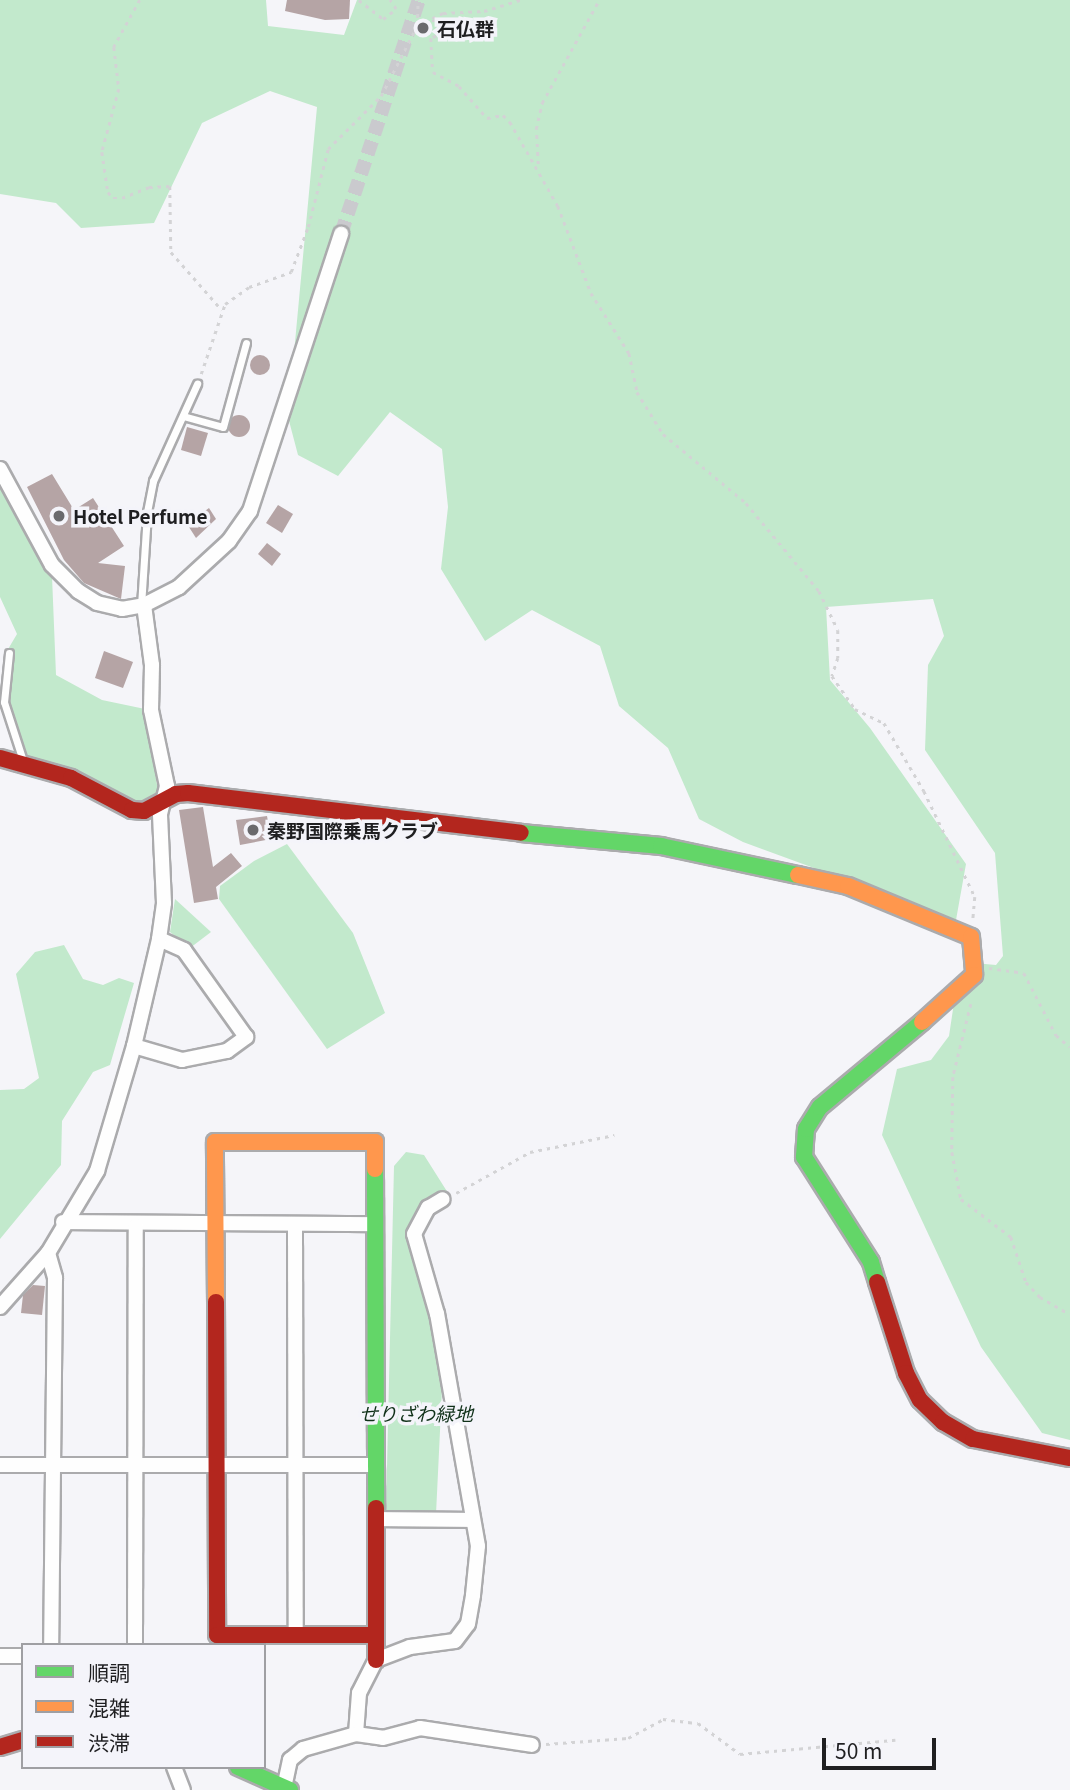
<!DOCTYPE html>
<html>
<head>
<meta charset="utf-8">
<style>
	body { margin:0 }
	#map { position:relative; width:1070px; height:1790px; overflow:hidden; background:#f5f5f9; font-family:Georgia,"Noto Sans JP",serif }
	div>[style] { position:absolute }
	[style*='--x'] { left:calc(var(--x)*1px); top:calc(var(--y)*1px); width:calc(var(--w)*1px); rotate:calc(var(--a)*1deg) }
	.green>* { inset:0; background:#c2e9cc }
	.building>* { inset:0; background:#b5a4a5 }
	.round { border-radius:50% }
	.street-tunnel>* { height:14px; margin-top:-7px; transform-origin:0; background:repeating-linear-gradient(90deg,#cacace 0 14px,transparent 0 21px) }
	.path>* { height:2.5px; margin-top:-1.25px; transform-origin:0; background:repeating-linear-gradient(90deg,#d3d3d5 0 3.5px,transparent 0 8.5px) }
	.roads { filter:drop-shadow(2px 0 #ababad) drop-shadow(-2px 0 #ababad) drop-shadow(0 2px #ababad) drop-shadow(0 -2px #ababad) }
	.lane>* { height:7px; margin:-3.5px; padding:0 3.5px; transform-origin:3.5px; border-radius:3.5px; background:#fefefe }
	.street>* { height:14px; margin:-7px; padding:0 7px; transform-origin:7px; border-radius:7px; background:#fefefe }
	.fast>* { height:16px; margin:-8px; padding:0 8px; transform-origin:8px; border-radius:8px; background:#63d668 }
	.slow>* { height:16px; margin:-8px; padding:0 8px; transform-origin:8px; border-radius:8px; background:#ff974d }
	.jam>* { height:16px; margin:-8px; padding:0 8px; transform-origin:8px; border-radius:8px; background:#b3261e }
	.dots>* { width:19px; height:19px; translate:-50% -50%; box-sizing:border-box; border:4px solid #f4f4fa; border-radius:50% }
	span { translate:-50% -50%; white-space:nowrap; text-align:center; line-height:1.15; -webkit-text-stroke:7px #f4f4fa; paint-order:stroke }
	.poi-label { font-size:19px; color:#1f1f21; font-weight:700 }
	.left { translate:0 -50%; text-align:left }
	.park-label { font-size:19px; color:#103119; font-style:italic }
	.legend { position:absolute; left:21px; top:1643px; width:245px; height:126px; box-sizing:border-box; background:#f4f4fa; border:2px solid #9f9fa3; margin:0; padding:9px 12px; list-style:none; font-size:21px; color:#1f1f21 }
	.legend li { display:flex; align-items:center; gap:14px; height:35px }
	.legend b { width:35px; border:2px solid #9f9fa3 }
	.scale { position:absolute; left:822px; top:1738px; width:114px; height:32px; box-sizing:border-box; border:4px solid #1f1f21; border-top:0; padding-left:9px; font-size:21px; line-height:24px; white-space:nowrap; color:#1f1f21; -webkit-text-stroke:5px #f4f4fa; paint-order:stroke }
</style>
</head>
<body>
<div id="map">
	<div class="green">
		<div style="clip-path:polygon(0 0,266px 0,268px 26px,344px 35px,357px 0,1070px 0,1070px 1440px,1042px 1433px,981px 1347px,882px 1135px,897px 1069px,931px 1060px,949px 1036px,955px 996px,974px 963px,996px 965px,1003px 956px,995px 853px,925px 750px,928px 665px,944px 636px,933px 599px,826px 607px,830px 680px,870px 728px,966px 864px,956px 920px,743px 842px,699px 819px,668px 748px,619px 706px,600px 646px,532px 610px,485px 641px,441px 569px,448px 507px,442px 449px,390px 412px,338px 476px,298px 455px,288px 417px,317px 107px,270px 91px,202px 123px,154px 223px,81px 228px,56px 203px,0 194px)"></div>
		<div style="clip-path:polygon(0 486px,52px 576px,56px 675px,102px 700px,145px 709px,158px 791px,147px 803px,135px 803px,30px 760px,0 700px,4px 656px,17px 634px,0 597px)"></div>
		<div style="clip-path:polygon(287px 844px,353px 933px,385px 1013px,327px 1049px,219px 899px,220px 886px,254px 861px)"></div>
		<div style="clip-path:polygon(175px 899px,211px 932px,190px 948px,170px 932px)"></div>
		<div style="clip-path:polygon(64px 945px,83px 979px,103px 985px,119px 978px,134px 983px,110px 1065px,93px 1072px,62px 1121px,61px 1165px,0 1239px,0 1090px,24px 1089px,39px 1078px,16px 974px,35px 952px)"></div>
		<div style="clip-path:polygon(406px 1152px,424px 1155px,448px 1193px,416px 1218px,443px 1369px,436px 1514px,386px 1510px,394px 1166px)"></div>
	</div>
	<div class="building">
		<div style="clip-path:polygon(287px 0,350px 0,349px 19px,325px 20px,285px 11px)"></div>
		<div class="round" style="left:250px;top:355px;width:20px;height:20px"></div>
		<div class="round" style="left:228px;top:415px;width:22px;height:22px"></div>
		<div style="clip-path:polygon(187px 427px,208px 433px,201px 456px,181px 450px)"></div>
		<div style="clip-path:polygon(52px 474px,74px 510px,93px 498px,124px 546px,98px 563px,125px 566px,121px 599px,84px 583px,64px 560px,27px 487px)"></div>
		<div style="clip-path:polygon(278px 505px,293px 514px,282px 533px,266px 523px)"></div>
		<div style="clip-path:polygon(209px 508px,216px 519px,196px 538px,187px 524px)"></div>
		<div style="clip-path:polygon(267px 543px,281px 554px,272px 566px,258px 554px)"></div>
		<div style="clip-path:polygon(104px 651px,133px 662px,123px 688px,95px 678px)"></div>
		<div style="clip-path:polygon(203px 807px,213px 867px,231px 853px,242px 866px,216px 887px,218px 899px,194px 903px,179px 810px)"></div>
		<div style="clip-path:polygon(267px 816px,271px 839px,240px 845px,236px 820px)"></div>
		<div style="clip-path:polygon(33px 1285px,45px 1286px,42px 1315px,21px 1313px,23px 1295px)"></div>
	</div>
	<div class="street-tunnel">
		<div style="--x:341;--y:234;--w:247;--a:-71.6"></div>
	</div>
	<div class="path">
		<div style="--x:140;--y:0;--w:54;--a:119"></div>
		<div style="--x:114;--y:47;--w:42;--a:83.2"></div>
		<div style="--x:119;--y:89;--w:65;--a:105.1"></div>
		<div style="--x:102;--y:152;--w:40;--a:81.5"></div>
		<div style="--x:108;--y:192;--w:8;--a:50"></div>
		<div style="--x:113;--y:198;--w:9;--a:0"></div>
		<div style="--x:122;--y:198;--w:29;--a:-22"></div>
		<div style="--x:149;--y:187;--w:21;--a:-3"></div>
		<div style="--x:170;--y:186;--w:66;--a:89.1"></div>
		<div style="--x:171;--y:252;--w:77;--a:48.7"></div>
		<div style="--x:359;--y:0;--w:31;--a:38"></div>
		<div style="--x:383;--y:19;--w:16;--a:-38"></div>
		<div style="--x:396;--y:9;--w:11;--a:-124"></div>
		<div style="--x:432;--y:21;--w:24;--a:0"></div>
		<div style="--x:456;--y:21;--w:7;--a:56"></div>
		<div style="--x:460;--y:27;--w:31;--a:159"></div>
		<div style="--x:431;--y:38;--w:34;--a:87"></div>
		<div style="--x:433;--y:72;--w:30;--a:28"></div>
		<div style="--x:459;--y:86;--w:43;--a:48.8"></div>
		<div style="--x:487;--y:118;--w:16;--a:-11"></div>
		<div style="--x:503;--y:115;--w:10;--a:45"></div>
		<div style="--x:510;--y:122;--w:97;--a:60.3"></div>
		<div style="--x:558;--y:206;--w:93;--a:69.2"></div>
		<div style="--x:591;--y:293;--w:71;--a:57.7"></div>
		<div style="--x:629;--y:353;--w:40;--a:78"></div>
		<div style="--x:637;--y:392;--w:49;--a:58.2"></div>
		<div style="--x:663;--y:434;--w:108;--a:39.7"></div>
		<div style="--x:746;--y:503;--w:114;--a:50.3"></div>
		<div style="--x:819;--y:591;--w:43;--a:64"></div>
		<div style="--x:838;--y:630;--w:28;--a:90"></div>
		<div style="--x:838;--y:658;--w:19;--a:108"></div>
		<div style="--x:832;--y:676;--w:40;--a:55.1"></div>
		<div style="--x:855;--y:709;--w:32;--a:26"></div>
		<div style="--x:884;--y:723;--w:79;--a:59.5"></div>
		<div style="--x:924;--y:791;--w:118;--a:64.3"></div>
		<div style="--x:975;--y:897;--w:24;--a:95"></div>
		<div style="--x:417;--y:26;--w:29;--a:-27"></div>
		<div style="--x:443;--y:13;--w:41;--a:-2.8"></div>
		<div style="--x:484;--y:11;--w:38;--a:-17"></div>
		<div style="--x:538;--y:164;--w:35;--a:-93"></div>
		<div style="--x:536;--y:129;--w:27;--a:-77"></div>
		<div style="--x:542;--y:103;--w:118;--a:-61"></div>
		<div style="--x:201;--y:374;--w:74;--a:-71.1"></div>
		<div style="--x:225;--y:304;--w:29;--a:-35"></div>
		<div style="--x:249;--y:287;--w:45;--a:-19.7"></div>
		<div style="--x:291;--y:272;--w:48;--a:-69.3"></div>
		<div style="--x:308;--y:227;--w:81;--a:-75.6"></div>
		<div style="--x:328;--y:149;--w:75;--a:-45"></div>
		<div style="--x:381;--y:96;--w:79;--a:-62.8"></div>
		<div style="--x:417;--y:26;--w:26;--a:-88"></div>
		<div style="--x:989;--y:968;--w:35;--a:8"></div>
		<div style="--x:1024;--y:973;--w:70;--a:62.7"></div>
		<div style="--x:1056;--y:1035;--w:18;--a:41"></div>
		<div style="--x:971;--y:1004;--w:75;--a:103.9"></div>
		<div style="--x:953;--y:1077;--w:75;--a:90.8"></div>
		<div style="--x:952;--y:1152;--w:48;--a:79.2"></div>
		<div style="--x:961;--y:1199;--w:63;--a:37.2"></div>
		<div style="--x:1011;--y:1237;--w:47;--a:71.6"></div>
		<div style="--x:1026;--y:1282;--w:21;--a:47"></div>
		<div style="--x:1040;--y:1297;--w:34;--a:30"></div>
		<div style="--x:456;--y:1193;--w:85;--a:-29"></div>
		<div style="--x:530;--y:1152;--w:86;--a:-11.4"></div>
		<div style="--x:546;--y:1744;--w:82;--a:-4.2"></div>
		<div style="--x:628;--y:1738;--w:40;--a:-28"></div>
		<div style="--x:663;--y:1719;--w:35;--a:7"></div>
		<div style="--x:698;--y:1723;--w:52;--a:36.4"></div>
		<div style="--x:740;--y:1754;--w:156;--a:-5.2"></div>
	</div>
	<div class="roads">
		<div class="lane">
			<div style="--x:183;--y:416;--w:41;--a:15.4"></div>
			<div style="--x:223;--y:427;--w:87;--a:-74.7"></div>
			<div style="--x:141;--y:606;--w:94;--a:-86.3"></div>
			<div style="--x:147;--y:512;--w:32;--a:-79"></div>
			<div style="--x:153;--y:481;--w:107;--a:-65.6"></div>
			<div style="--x:9;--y:653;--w:49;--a:95.8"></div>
			<div style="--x:4;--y:702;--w:62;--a:72.1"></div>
		</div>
		<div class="street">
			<div style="--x:0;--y:469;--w:109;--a:61.6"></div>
			<div style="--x:52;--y:565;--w:37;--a:45"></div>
			<div style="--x:78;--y:591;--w:22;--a:32"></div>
			<div style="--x:97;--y:603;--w:26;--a:13"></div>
			<div style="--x:122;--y:609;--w:22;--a:-10"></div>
			<div style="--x:144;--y:605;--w:39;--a:-27"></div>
			<div style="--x:179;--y:587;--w:68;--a:-42.6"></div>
			<div style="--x:229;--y:541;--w:37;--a:-55"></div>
			<div style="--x:250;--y:511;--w:292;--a:-71.8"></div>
			<div style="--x:134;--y:1046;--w:50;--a:16.3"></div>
			<div style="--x:182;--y:1060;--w:46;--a:-11.3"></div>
			<div style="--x:227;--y:1051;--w:24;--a:-36"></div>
			<div style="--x:246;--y:1037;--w:107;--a:-125.5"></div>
			<div style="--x:184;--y:950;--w:27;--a:-156"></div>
			<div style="--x:63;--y:1222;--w:313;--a:0.4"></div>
			<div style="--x:295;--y:1225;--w:409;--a:89.9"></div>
			<div style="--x:48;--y:1253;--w:26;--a:74"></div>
			<div style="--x:55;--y:1278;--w:367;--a:90.6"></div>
			<div style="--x:0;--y:1307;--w:72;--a:-48.4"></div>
			<div style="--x:48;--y:1253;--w:96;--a:-59.1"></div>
			<div style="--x:97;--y:1171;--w:130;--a:-73.5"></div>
			<div style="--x:134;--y:1046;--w:110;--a:-76.8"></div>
			<div style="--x:159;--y:939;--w:36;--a:-82"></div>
			<div style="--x:164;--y:903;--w:89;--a:-92.6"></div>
			<div style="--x:160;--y:814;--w:29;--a:-76"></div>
			<div style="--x:167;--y:786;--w:78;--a:-101.9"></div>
			<div style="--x:151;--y:710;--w:45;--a:-88.7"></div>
			<div style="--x:152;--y:665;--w:61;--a:-97.6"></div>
			<div style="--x:0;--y:1465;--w:376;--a:0"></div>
			<div style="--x:377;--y:1519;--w:95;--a:0.6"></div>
			<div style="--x:135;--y:1645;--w:419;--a:-89.9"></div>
			<div style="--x:0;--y:1656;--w:23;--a:0"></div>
			<div style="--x:356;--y:1734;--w:41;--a:-85.8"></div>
			<div style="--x:359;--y:1693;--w:37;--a:-63"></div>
			<div style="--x:376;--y:1660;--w:36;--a:-21"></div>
			<div style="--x:410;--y:1647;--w:45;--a:-7.6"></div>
			<div style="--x:455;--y:1641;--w:21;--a:-53"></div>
			<div style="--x:468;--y:1624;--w:29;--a:-80"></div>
			<div style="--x:473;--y:1595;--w:49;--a:-84.2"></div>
			<div style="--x:478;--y:1546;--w:236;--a:-100"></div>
			<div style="--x:437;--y:1314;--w:83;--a:-106"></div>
			<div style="--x:414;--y:1234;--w:30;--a:-62"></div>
			<div style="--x:428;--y:1208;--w:17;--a:-31"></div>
			<div style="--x:174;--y:1767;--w:25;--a:69"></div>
			<div style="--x:284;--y:1788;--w:29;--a:-78"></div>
			<div style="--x:290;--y:1760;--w:17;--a:-40"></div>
			<div style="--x:303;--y:1749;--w:55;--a:-15.8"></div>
			<div style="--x:356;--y:1734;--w:27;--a:8"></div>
			<div style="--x:383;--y:1738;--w:38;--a:-15"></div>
			<div style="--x:420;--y:1728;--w:113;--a:8.6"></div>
		</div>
		<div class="fast">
			<div style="--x:521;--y:833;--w:141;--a:5.3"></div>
			<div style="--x:661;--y:846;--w:140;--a:12"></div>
			<div style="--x:375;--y:1169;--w:339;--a:89.8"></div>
			<div style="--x:877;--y:1282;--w:21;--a:-107"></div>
			<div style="--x:871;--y:1262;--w:125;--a:-122.5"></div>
			<div style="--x:804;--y:1157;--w:28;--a:-86"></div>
			<div style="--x:806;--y:1129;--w:26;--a:-58"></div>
			<div style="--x:820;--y:1107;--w:133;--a:-39.8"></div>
			<div style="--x:238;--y:1767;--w:57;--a:23.9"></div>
		</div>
		<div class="slow">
			<div style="--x:798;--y:875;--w:51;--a:12.4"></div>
			<div style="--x:848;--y:886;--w:133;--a:22.5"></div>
			<div style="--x:971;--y:937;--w:38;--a:85"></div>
			<div style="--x:974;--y:975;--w:70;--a:137.9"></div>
			<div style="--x:216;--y:1302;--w:160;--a:-90.4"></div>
			<div style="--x:215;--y:1142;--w:160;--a:0"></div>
			<div style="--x:375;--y:1142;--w:27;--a:90"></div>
		</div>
		<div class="jam">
			<div style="--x:0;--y:758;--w:74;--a:15.7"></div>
			<div style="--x:71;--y:778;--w:69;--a:27.7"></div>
			<div style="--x:132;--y:810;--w:12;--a:5"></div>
			<div style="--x:144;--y:811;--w:36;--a:-28"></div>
			<div style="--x:176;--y:794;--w:12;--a:-5"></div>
			<div style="--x:188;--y:793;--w:335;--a:6.8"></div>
			<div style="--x:877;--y:1282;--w:96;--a:72.3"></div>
			<div style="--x:906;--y:1373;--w:30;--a:63"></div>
			<div style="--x:920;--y:1400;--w:32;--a:44"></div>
			<div style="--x:943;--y:1422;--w:34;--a:30"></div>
			<div style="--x:973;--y:1439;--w:99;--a:11.1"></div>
			<div style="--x:216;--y:1302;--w:333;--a:89.8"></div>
			<div style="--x:217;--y:1635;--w:159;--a:0"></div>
			<div style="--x:376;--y:1508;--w:152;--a:90"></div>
			<div style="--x:0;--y:1747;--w:24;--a:-17"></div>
		</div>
	</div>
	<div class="dots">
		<div style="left:423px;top:28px;background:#6a6a6d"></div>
		<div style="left:59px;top:516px;background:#6a6a6d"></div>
		<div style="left:253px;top:830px;background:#6a6a6d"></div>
	</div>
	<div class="poi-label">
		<span class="left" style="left:437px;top:28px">石仏群</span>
		<span class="left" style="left:73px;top:516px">Hotel Perfume</span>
		<span class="left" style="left:267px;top:830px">秦野国際乗馬クラブ</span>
	</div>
	<div class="park-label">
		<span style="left:416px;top:1413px">せりざわ緑地</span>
	</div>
	<ul class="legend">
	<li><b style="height:9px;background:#63d668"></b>順調</li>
	<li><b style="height:9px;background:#ff974d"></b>混雑</li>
	<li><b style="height:9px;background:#b3261e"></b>渋滞</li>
	</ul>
	<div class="scale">50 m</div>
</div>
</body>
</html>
